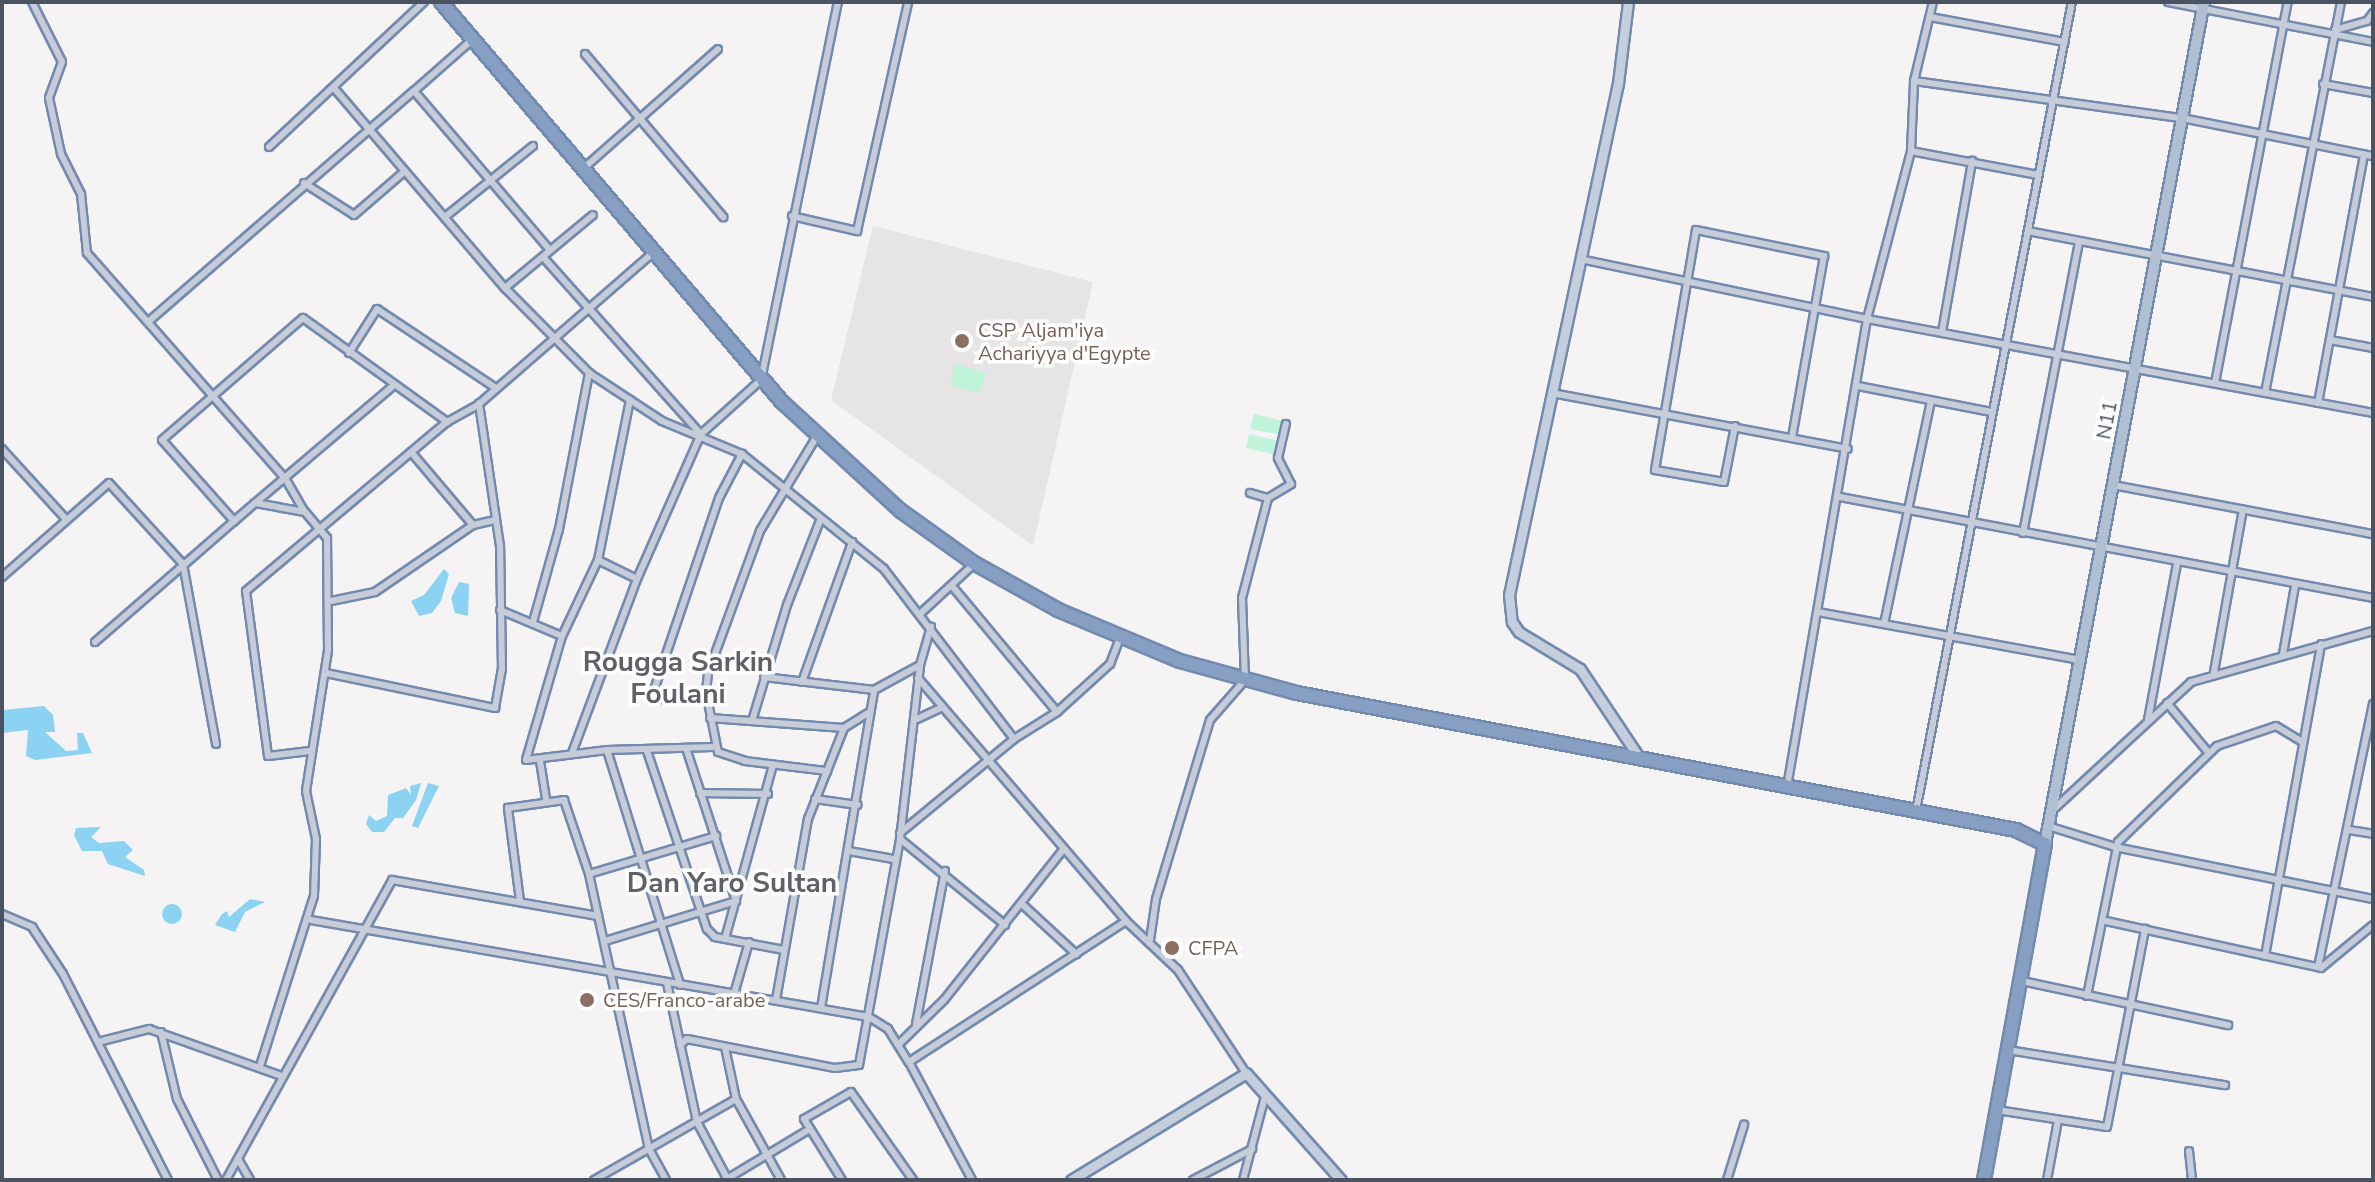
<!DOCTYPE html>
<html>
<head>
<meta charset="utf-8">
<style>
	body { margin:0 }
	#map { position:relative; width:2375px; height:1182px; overflow:hidden; background:#f5f3f3; font-family:"Nunito Sans",sans-serif }
	div>[style] { position:absolute }
	[style*='--x'] { left:calc(var(--x)*1px); top:calc(var(--y)*1px); width:calc(var(--w)*1px); rotate:calc(var(--a)*1deg) }
	.education>* { inset:0; background:#e6e4e5 }
	.green>* { inset:0; background:#c0f3d9 }
	.water>* { inset:0; background:#8bd2f3 }
	.round { border-radius:50% }
	.roads { filter:drop-shadow(2px 0 #738ab0) drop-shadow(-2px 0 #738ab0) drop-shadow(0 2px #738ab0) drop-shadow(0 -2px #738ab0) }
	.street>* { height:6px; margin:-3px; padding:0 3px; transform-origin:3px; border-radius:3px; background:#c6cdd8 }
	.secondary>* { height:9px; margin:-4.5px; padding:0 4.5px; transform-origin:4.5px; border-radius:4.5px; background:#c5cedc }
	.primary>* { height:10px; margin:-5px; padding:0 5px; transform-origin:5px; border-radius:5px; background:#b1bfd2 }
	.highway>* { height:12px; margin:-6px; padding:0 6px; transform-origin:6px; border-radius:6px; background:#889fc4 }
	.dots>* { width:22px; height:22px; translate:-50% -50%; box-sizing:border-box; border:4px solid #fff; border-radius:50% }
	span { translate:-50% -50%; white-space:nowrap; text-align:center; line-height:1.15; -webkit-text-stroke:7px #fff; paint-order:stroke }
	.education-label { font-size:20px; color:#785e54 }
	.left { translate:0 -50%; text-align:left }
	.street-label { font-size:20px; color:#495362 }
	.district-label { font-size:28px; color:#5e6268; font-weight:700 }
	.frame { position:absolute; inset:0; border:4px solid #495362; pointer-events:none }
</style>
</head>
<body>
<div id="map">
	<div class="education">
		<div style="clip-path:polygon(873px 226px,1093px 282px,1033px 546px,831px 400px)"></div>
	</div>
	<div class="green">
		<div style="clip-path:polygon(955px 364px,986px 373px,980px 393px,950px 385px)"></div>
		<div style="clip-path:polygon(1254px 414px,1284px 421px,1281px 435px,1250px 429px)"></div>
		<div style="clip-path:polygon(1249px 434px,1280px 441px,1276px 455px,1246px 448px)"></div>
	</div>
	<div class="water">
		<div style="clip-path:polygon(444px 569px,449px 574px,441px 601px,432px 613px,419px 616px,411px 601px,424px 595px)"></div>
		<div style="clip-path:polygon(459px 582px,469px 584px,468px 616px,455px 613px,451px 598px)"></div>
		<div style="clip-path:polygon(44px 706px,53px 715px,55px 732px,45px 732px,66px 751px,78px 750px,77px 733px,83px 733px,92px 753px,35px 760px,26px 756px,28px 730px,2px 733px,2px 710px)"></div>
		<div style="clip-path:polygon(421px 783px,416px 800px,403px 818px,395px 818px,384px 832px,372px 832px,366px 824px,369px 815px,376px 821px,387px 816px,388px 795px,406px 788px,411px 795px,410px 786px)"></div>
		<div style="clip-path:polygon(428px 783px,439px 786px,418px 828px,412px 826px)"></div>
		<div style="clip-path:polygon(101px 827px,91px 837px,99px 843px,124px 841px,133px 850px,125px 857px,144px 870px,145px 876px,108px 864px,102px 851px,82px 851px,74px 835px,76px 828px)"></div>
		<div style="clip-path:polygon(250px 899px,265px 902px,245px 912px,235px 932px,215px 925px,222px 914px,227px 911px,229px 917px)"></div>
		<div class="round" style="left:162px;top:904px;width:20px;height:20px"></div>
	</div>
	<div class="roads">
		<div class="street">
			<div style="--x:32;--y:2;--w:67;--a:63.4"></div>
			<div style="--x:62;--y:62;--w:38;--a:110"></div>
			<div style="--x:49;--y:98;--w:57;--a:77.9"></div>
			<div style="--x:61;--y:154;--w:45;--a:63.4"></div>
			<div style="--x:81;--y:194;--w:59;--a:84.2"></div>
			<div style="--x:87;--y:253;--w:300;--a:48.7"></div>
			<div style="--x:285;--y:478;--w:39;--a:60"></div>
			<div style="--x:2168;--y:2;--w:209;--a:11"></div>
			<div style="--x:1930;--y:17;--w:137;--a:10.5"></div>
			<div style="--x:2335;--y:30;--w:33;--a:-16"></div>
			<div style="--x:2367;--y:21;--w:10;--a:-53"></div>
			<div style="--x:473;--y:39;--w:79;--a:138.6"></div>
			<div style="--x:414;--y:91;--w:209;--a:49.5"></div>
			<div style="--x:585;--y:54;--w:214;--a:49.7"></div>
			<div style="--x:1914;--y:81;--w:271;--a:7.9"></div>
			<div style="--x:2182;--y:118;--w:195;--a:11.3"></div>
			<div style="--x:2323;--y:84;--w:51;--a:10.2"></div>
			<div style="--x:334;--y:88;--w:263;--a:49.5"></div>
			<div style="--x:505;--y:288;--w:120;--a:45.3"></div>
			<div style="--x:589;--y:373;--w:87;--a:33.3"></div>
			<div style="--x:662;--y:421;--w:87;--a:22.4"></div>
			<div style="--x:742;--y:454;--w:183;--a:39"></div>
			<div style="--x:884;--y:569;--w:214;--a:52.6"></div>
			<div style="--x:269;--y:147;--w:212;--a:-43.1"></div>
			<div style="--x:1911;--y:151;--w:129;--a:10.7"></div>
			<div style="--x:584;--y:168;--w:179;--a:-41.6"></div>
			<div style="--x:304;--y:183;--w:59;--a:32.6"></div>
			<div style="--x:354;--y:215;--w:67;--a:-40.8"></div>
			<div style="--x:792;--y:216;--w:67;--a:13"></div>
			<div style="--x:857;--y:231;--w:235;--a:-77.4"></div>
			<div style="--x:445;--y:217;--w:113;--a:-38.9"></div>
			<div style="--x:2028;--y:231;--w:351;--a:10.8"></div>
			<div style="--x:543;--y:257;--w:233;--a:48.3"></div>
			<div style="--x:1580;--y:259;--w:293;--a:11.8"></div>
			<div style="--x:1867;--y:319;--w:515;--a:10.52"></div>
			<div style="--x:505;--y:288;--w:114;--a:-39.7"></div>
			<div style="--x:148;--y:322;--w:352;--a:-41"></div>
			<div style="--x:1942;--y:332;--w:174;--a:-80"></div>
			<div style="--x:2330;--y:340;--w:44;--a:10.5"></div>
			<div style="--x:349;--y:353;--w:52;--a:-57.5"></div>
			<div style="--x:377;--y:309;--w:143;--a:33.6"></div>
			<div style="--x:2215;--y:383;--w:388;--a:-79.2"></div>
			<div style="--x:1858;--y:386;--w:136;--a:11"></div>
			<div style="--x:1552;--y:393;--w:301;--a:10.7"></div>
			<div style="--x:2265;--y:393;--w:398;--a:-79"></div>
			<div style="--x:630;--y:400;--w:163;--a:101.3"></div>
			<div style="--x:598;--y:560;--w:84;--a:115.3"></div>
			<div style="--x:562;--y:636;--w:129;--a:106.2"></div>
			<div style="--x:526;--y:760;--w:82;--a:-7"></div>
			<div style="--x:607;--y:750;--w:106;--a:-1.6"></div>
			<div style="--x:2318;--y:403;--w:253;--a:-79.5"></div>
			<div style="--x:1735;--y:426;--w:57;--a:101.1"></div>
			<div style="--x:1724;--y:482;--w:70;--a:-170.1"></div>
			<div style="--x:1655;--y:470;--w:243;--a:-80.3"></div>
			<div style="--x:1696;--y:230;--w:131;--a:11.5"></div>
			<div style="--x:1824;--y:256;--w:184;--a:100"></div>
			<div style="--x:817;--y:436;--w:111;--a:121"></div>
			<div style="--x:760;--y:531;--w:151;--a:110.1"></div>
			<div style="--x:708;--y:673;--w:19;--a:96"></div>
			<div style="--x:706;--y:692;--w:61;--a:78.7"></div>
			<div style="--x:718;--y:752;--w:28;--a:18"></div>
			<div style="--x:745;--y:761;--w:83;--a:7"></div>
			<div style="--x:2;--y:449;--w:95;--a:47.6"></div>
			<div style="--x:411;--y:452;--w:96;--a:49.7"></div>
			<div style="--x:2113;--y:485;--w:265;--a:10.7"></div>
			<div style="--x:1250;--y:493;--w:19;--a:16"></div>
			<div style="--x:1840;--y:497;--w:542;--a:10.73"></div>
			<div style="--x:255;--y:503;--w:182;--a:-40.3"></div>
			<div style="--x:2023;--y:533;--w:297;--a:-79.1"></div>
			<div style="--x:598;--y:560;--w:43;--a:26"></div>
			<div style="--x:2;--y:577;--w:142;--a:-41.3"></div>
			<div style="--x:109;--y:483;--w:110;--a:47.6"></div>
			<div style="--x:183;--y:564;--w:183;--a:79.6"></div>
			<div style="--x:331;--y:601;--w:45;--a:-11.6"></div>
			<div style="--x:375;--y:592;--w:119;--a:-34.4"></div>
			<div style="--x:473;--y:525;--w:23;--a:-13"></div>
			<div style="--x:500;--y:610;--w:67;--a:22.8"></div>
			<div style="--x:1818;--y:612;--w:266;--a:10.4"></div>
			<div style="--x:921;--y:613;--w:72;--a:-42.8"></div>
			<div style="--x:533;--y:622;--w:97;--a:-74.4"></div>
			<div style="--x:559;--y:529;--w:159;--a:-79.1"></div>
			<div style="--x:1884;--y:624;--w:228;--a:-78.1"></div>
			<div style="--x:95;--y:642;--w:184;--a:-41"></div>
			<div style="--x:2283;--y:654;--w:69;--a:-80"></div>
			<div style="--x:2214;--y:672;--w:165;--a:-79.9"></div>
			<div style="--x:326;--y:673;--w:173;--a:11.7"></div>
			<div style="--x:495;--y:708;--w:40;--a:-80"></div>
			<div style="--x:502;--y:669;--w:123;--a:-90.9"></div>
			<div style="--x:500;--y:546;--w:144;--a:-98.4"></div>
			<div style="--x:479;--y:404;--w:232;--a:-41"></div>
			<div style="--x:764;--y:677;--w:111;--a:6.7"></div>
			<div style="--x:874;--y:690;--w:52;--a:-28.5"></div>
			<div style="--x:918;--y:678;--w:320;--a:49.4"></div>
			<div style="--x:1126;--y:921;--w:71;--a:43.3"></div>
			<div style="--x:1178;--y:970;--w:123;--a:56.6"></div>
			<div style="--x:802;--y:682;--w:149;--a:-70.3"></div>
			<div style="--x:708;--y:700;--w:50;--a:-178.9"></div>
			<div style="--x:658;--y:699;--w:8;--a:-130"></div>
			<div style="--x:653;--y:693;--w:206;--a:-71.3"></div>
			<div style="--x:719;--y:498;--w:50;--a:-62.4"></div>
			<div style="--x:2167;--y:703;--w:64;--a:50.1"></div>
			<div style="--x:1057;--y:712;--w:72;--a:-42.2"></div>
			<div style="--x:1110;--y:664;--w:28;--a:-69"></div>
			<div style="--x:710;--y:718;--w:134;--a:4.3"></div>
			<div style="--x:844;--y:728;--w:31;--a:-32"></div>
			<div style="--x:917;--y:719;--w:26;--a:-25"></div>
			<div style="--x:2148;--y:720;--w:160;--a:-79.5"></div>
			<div style="--x:752;--y:721;--w:121;--a:-73.2"></div>
			<div style="--x:787;--y:605;--w:90;--a:-68.6"></div>
			<div style="--x:686;--y:748;--w:161;--a:71.9"></div>
			<div style="--x:607;--y:750;--w:246;--a:72.7"></div>
			<div style="--x:310;--y:751;--w:42;--a:173.2"></div>
			<div style="--x:268;--y:756;--w:166;--a:-97.6"></div>
			<div style="--x:246;--y:591;--w:263;--a:-40.1"></div>
			<div style="--x:447;--y:422;--w:37;--a:-29"></div>
			<div style="--x:647;--y:751;--w:188;--a:71.4"></div>
			<div style="--x:707;--y:929;--w:11;--a:45"></div>
			<div style="--x:715;--y:937;--w:70;--a:10.7"></div>
			<div style="--x:572;--y:753;--w:186;--a:-69.5"></div>
			<div style="--x:637;--y:579;--w:158;--a:-66.2"></div>
			<div style="--x:701;--y:434;--w:81;--a:-42"></div>
			<div style="--x:761;--y:380;--w:386;--a:-78.5"></div>
			<div style="--x:540;--y:761;--w:38;--a:81"></div>
			<div style="--x:1787;--y:787;--w:475;--a:-80.3"></div>
			<div style="--x:1867;--y:319;--w:174;--a:-75.3"></div>
			<div style="--x:1911;--y:151;--w:70;--a:-87.5"></div>
			<div style="--x:1914;--y:81;--w:81;--a:-76.5"></div>
			<div style="--x:700;--y:793;--w:68;--a:0.8"></div>
			<div style="--x:815;--y:799;--w:43;--a:7.9"></div>
			<div style="--x:2054;--y:809;--w:187;--a:-42.8"></div>
			<div style="--x:2191;--y:682;--w:189;--a:-15.7"></div>
			<div style="--x:1916;--y:811;--w:824;--a:-79.09"></div>
			<div style="--x:2048;--y:826;--w:70;--a:17.4"></div>
			<div style="--x:2115;--y:847;--w:263;--a:11.4"></div>
			<div style="--x:2349;--y:830;--w:24;--a:9"></div>
			<div style="--x:900;--y:833;--w:148;--a:-39.5"></div>
			<div style="--x:1014;--y:739;--w:51;--a:-32.1"></div>
			<div style="--x:1057;--y:712;--w:165;--a:-129.8"></div>
			<div style="--x:900;--y:839;--w:136;--a:39.3"></div>
			<div style="--x:849;--y:851;--w:45;--a:10.3"></div>
			<div style="--x:589;--y:874;--w:133;--a:-16.7"></div>
			<div style="--x:520;--y:901;--w:94;--a:-97.4"></div>
			<div style="--x:508;--y:808;--w:57;--a:-8.1"></div>
			<div style="--x:564;--y:800;--w:78;--a:71.3"></div>
			<div style="--x:589;--y:874;--w:281;--a:77.7"></div>
			<div style="--x:649;--y:1149;--w:35;--a:61"></div>
			<div style="--x:1022;--y:904;--w:74;--a:42.8"></div>
			<div style="--x:2;--y:914;--w:33;--a:23"></div>
			<div style="--x:32;--y:927;--w:56;--a:56.6"></div>
			<div style="--x:63;--y:974;--w:231;--a:63"></div>
			<div style="--x:311;--y:920;--w:566;--a:9.86"></div>
			<div style="--x:869;--y:1017;--w:22;--a:32"></div>
			<div style="--x:888;--y:1029;--w:39;--a:58"></div>
			<div style="--x:2106;--y:921;--w:220;--a:12.3"></div>
			<div style="--x:2321;--y:968;--w:67;--a:-39.6"></div>
			<div style="--x:725;--y:939;--w:180;--a:-74.6"></div>
			<div style="--x:1150;--y:940;--w:41;--a:-81.7"></div>
			<div style="--x:1156;--y:899;--w:187;--a:-73.2"></div>
			<div style="--x:1210;--y:720;--w:53;--a:-48.8"></div>
			<div style="--x:1245;--y:680;--w:82;--a:-92.1"></div>
			<div style="--x:1242;--y:598;--w:103;--a:-75.4"></div>
			<div style="--x:1268;--y:498;--w:27;--a:-31"></div>
			<div style="--x:1291;--y:484;--w:29;--a:-117"></div>
			<div style="--x:1278;--y:458;--w:35;--a:-77"></div>
			<div style="--x:605;--y:941;--w:137;--a:-17"></div>
			<div style="--x:2265;--y:956;--w:317;--a:-79.8"></div>
			<div style="--x:2318;--y:967;--w:269;--a:-78.2"></div>
			<div style="--x:2022;--y:981;--w:211;--a:12.1"></div>
			<div style="--x:667;--y:983;--w:142;--a:77.8"></div>
			<div style="--x:697;--y:1122;--w:66;--a:61.9"></div>
			<div style="--x:734;--y:994;--w:54;--a:-73.9"></div>
			<div style="--x:2087;--y:996;--w:157;--a:-78.6"></div>
			<div style="--x:2118;--y:842;--w:138;--a:-44.1"></div>
			<div style="--x:2217;--y:746;--w:62;--a:-18.7"></div>
			<div style="--x:2276;--y:726;--w:31;--a:31"></div>
			<div style="--x:776;--y:1000;--w:184;--a:-80"></div>
			<div style="--x:808;--y:819;--w:98;--a:-68.4"></div>
			<div style="--x:821;--y:1008;--w:322;--a:-80.5"></div>
			<div style="--x:916;--y:1024;--w:156;--a:-79.3"></div>
			<div style="--x:161;--y:1032;--w:69;--a:76.6"></div>
			<div style="--x:177;--y:1099;--w:91;--a:63.2"></div>
			<div style="--x:98;--y:1042;--w:53;--a:-14.3"></div>
			<div style="--x:149;--y:1029;--w:141;--a:19.5"></div>
			<div style="--x:899;--y:1044;--w:63;--a:-44.4"></div>
			<div style="--x:944;--y:1000;--w:191;--a:-51.6"></div>
			<div style="--x:680;--y:1045;--w:9;--a:-41"></div>
			<div style="--x:687;--y:1039;--w:151;--a:11.1"></div>
			<div style="--x:835;--y:1068;--w:24;--a:-7"></div>
			<div style="--x:859;--y:1065;--w:230;--a:-79.7"></div>
			<div style="--x:900;--y:839;--w:175;--a:-83.4"></div>
			<div style="--x:920;--y:665;--w:40;--a:-74"></div>
			<div style="--x:725;--y:1047;--w:53;--a:78.1"></div>
			<div style="--x:736;--y:1099;--w:93;--a:60.9"></div>
			<div style="--x:2008;--y:1050;--w:220;--a:9.2"></div>
			<div style="--x:260;--y:1066;--w:178;--a:-72.4"></div>
			<div style="--x:314;--y:896;--w:57;--a:-88"></div>
			<div style="--x:316;--y:839;--w:49;--a:-101.8"></div>
			<div style="--x:306;--y:791;--w:143;--a:-81.1"></div>
			<div style="--x:328;--y:650;--w:112;--a:-90.5"></div>
			<div style="--x:327;--y:538;--w:34;--a:-130"></div>
			<div style="--x:305;--y:512;--w:27;--a:-170"></div>
			<div style="--x:278;--y:507;--w:23;--a:-170"></div>
			<div style="--x:255;--y:503;--w:28;--a:139"></div>
			<div style="--x:234;--y:521;--w:108;--a:-131.6"></div>
			<div style="--x:162;--y:440;--w:186;--a:-40.9"></div>
			<div style="--x:303;--y:318;--w:178;--a:35.8"></div>
			<div style="--x:1997;--y:1110;--w:111;--a:8.8"></div>
			<div style="--x:2107;--y:1127;--w:202;--a:-79.1"></div>
			<div style="--x:2189;--y:1151;--w:29;--a:84"></div>
			<div style="--x:238;--y:1159;--w:24;--a:60"></div>
			<div style="--x:226;--y:1180;--w:343;--a:-61"></div>
			<div style="--x:392;--y:880;--w:209;--a:9.9"></div>
			<div style="--x:594;--y:1180;--w:163;--a:-29.7"></div>
			<div style="--x:725;--y:1180;--w:99;--a:-31"></div>
			<div style="--x:842;--y:1180;--w:72;--a:-121.9"></div>
			<div style="--x:804;--y:1119;--w:54;--a:-29.9"></div>
			<div style="--x:851;--y:1092;--w:108;--a:54.8"></div>
			<div style="--x:972;--y:1180;--w:134;--a:-118.1"></div>
			<div style="--x:909;--y:1062;--w:259;--a:-33"></div>
			<div style="--x:1193;--y:1180;--w:67;--a:-27.7"></div>
			<div style="--x:1243;--y:1180;--w:86;--a:-75.2"></div>
			<div style="--x:1727;--y:1180;--w:58;--a:-72.8"></div>
			<div style="--x:2047;--y:1180;--w:61;--a:-79.6"></div>
		</div>
		<div class="secondary">
			<div style="--x:1628;--y:2;--w:82;--a:97"></div>
			<div style="--x:1618;--y:83;--w:523;--a:102.02"></div>
			<div style="--x:1509;--y:595;--w:27;--a:84"></div>
			<div style="--x:1512;--y:622;--w:12;--a:55"></div>
			<div style="--x:1519;--y:632;--w:71;--a:31.2"></div>
			<div style="--x:1580;--y:669;--w:108;--a:56.3"></div>
			<div style="--x:1071;--y:1180;--w:205;--a:-31.4"></div>
			<div style="--x:1246;--y:1073;--w:143;--a:48.4"></div>
		</div>
		<div class="primary">
			<div style="--x:2045;--y:844;--w:857;--a:-79.31"></div>
		</div>
		<div class="highway">
			<div style="--x:441;--y:2;--w:526;--a:49.55"></div>
			<div style="--x:782;--y:402;--w:161;--a:42.5"></div>
			<div style="--x:901;--y:511;--w:90;--a:35.5"></div>
			<div style="--x:974;--y:563;--w:96;--a:29.2"></div>
			<div style="--x:1058;--y:610;--w:132;--a:22.7"></div>
			<div style="--x:1180;--y:661;--w:121;--a:15.3"></div>
			<div style="--x:1297;--y:693;--w:732;--a:10.79"></div>
			<div style="--x:2016;--y:830;--w:32;--a:26"></div>
			<div style="--x:2045;--y:844;--w:341;--a:100.3"></div>
		</div>
	</div>
	<div class="dots">
		<div style="left:962px;top:341px;background:#8d6e63"></div>
		<div style="left:1172px;top:948px;background:#8d6e63"></div>
		<div style="left:587px;top:1000px;background:#8d6e63"></div>
	</div>
	<div class="education-label">
		<span class="left" style="left:978px;top:342px">CSP Aljam'iya<br>Achariyya d'Egypte</span>
		<span class="left" style="left:1188px;top:948px">CFPA</span>
		<span class="left" style="left:603px;top:1000px">CES/Franco-arabe</span>
	</div>
	<div class="street-label">
		<span style="left:2107px;top:420px;rotate:-79deg">N11</span>
	</div>
	<div class="district-label">
		<span style="left:678px;top:678px">Rougga Sarkin<br>Foulani</span>
		<span style="left:732px;top:883px">Dan Yaro Sultan</span>
	</div>
	<div class="frame"></div>
</div>
</body>
</html>
